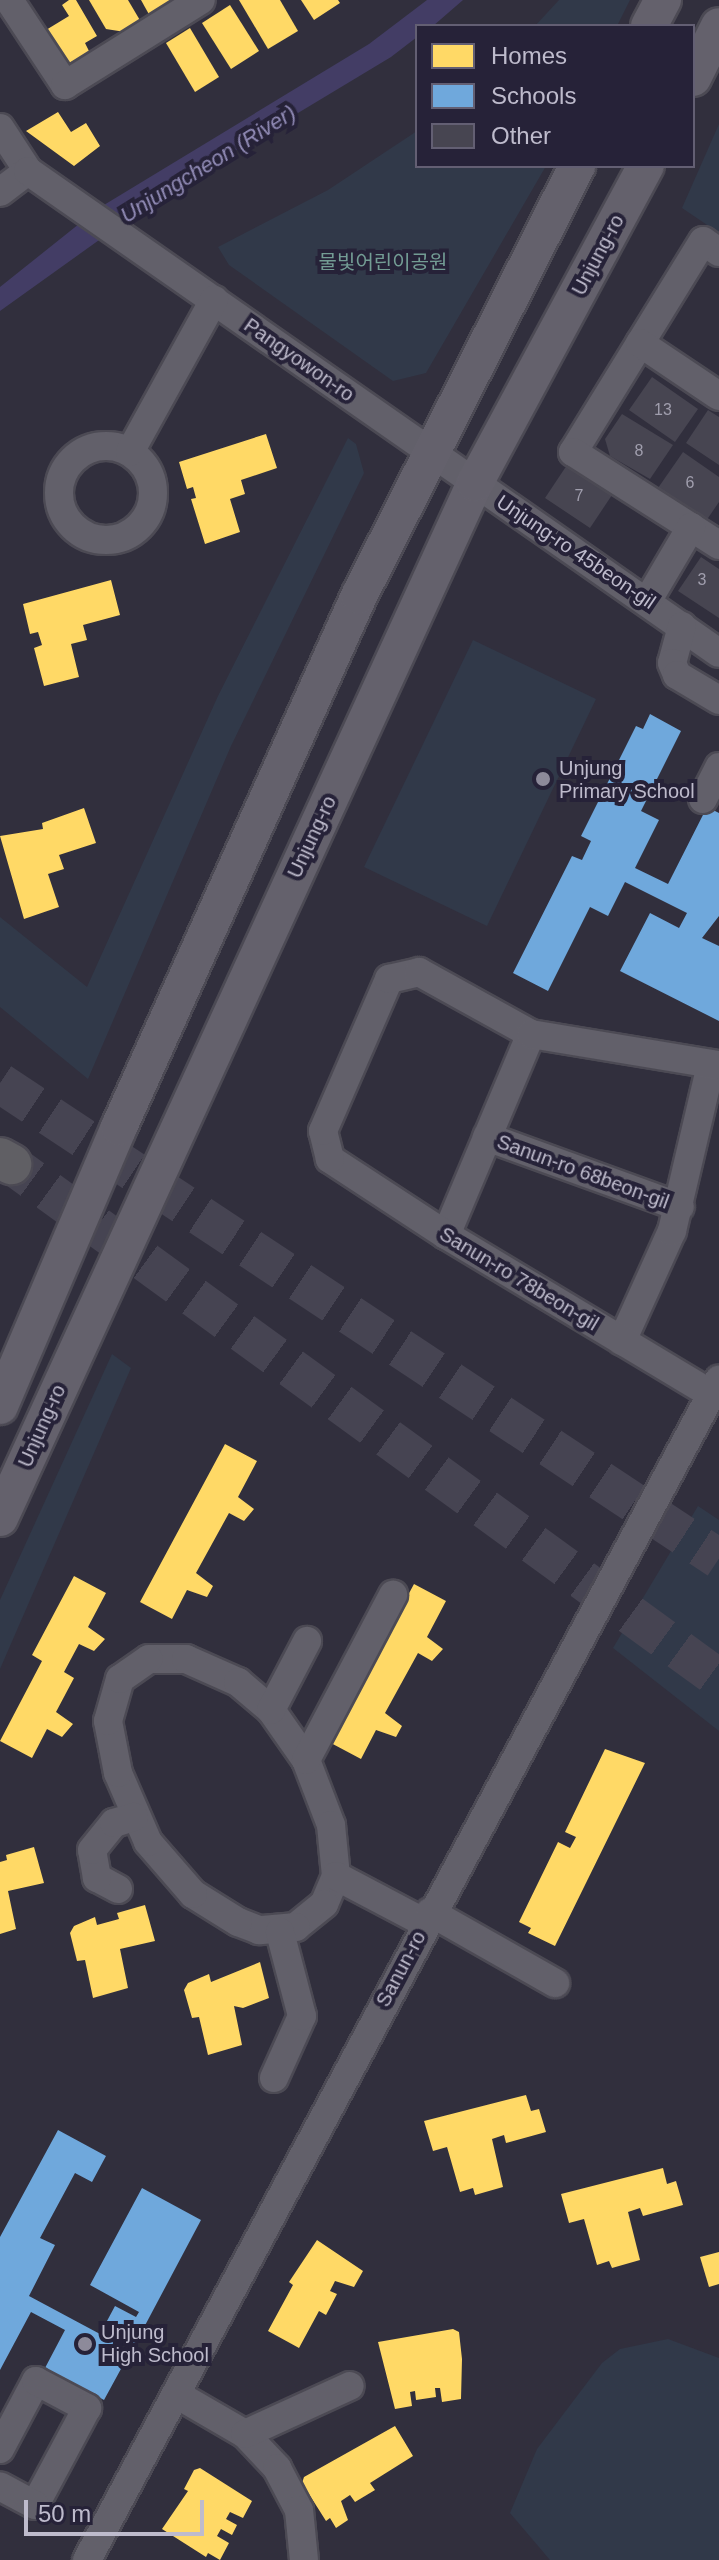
<!DOCTYPE html>
<html>
<head>
<meta charset="utf-8">
<style>
	body { margin:0 }
	#map { position:relative; width:719px; height:2560px; overflow:hidden; background:#312f3d; font-family:Helvetica,"Noto Sans KR",sans-serif }
	div>[style] { position:absolute }
	[style*='--x'] { left:calc(var(--x)*1px); top:calc(var(--y)*1px); width:calc(var(--w)*1px); rotate:calc(var(--a)*1deg) }
	.green>* { inset:0; background:#313949 }
	.water>* { inset:0; background:#433d65 }
	.homes>* { inset:0; background:#ffd966 }
	.schools>* { inset:0; background:#6fa8dc }
	.building>* { inset:0; background:#474551 }
	.highway-tunnel>* { height:40px; margin-top:-20px; transform-origin:0; background:repeating-linear-gradient(90deg,#464452 0 40px,transparent 0 60px) }
	.roads { filter:drop-shadow(2px 0 #4c4a54) drop-shadow(-2px 0 #4c4a54) drop-shadow(0 2px #4c4a54) drop-shadow(0 -2px #4c4a54) }
	.minor>* { height:28px; margin:-14px; padding:0 14px; transform-origin:14px; border-radius:14px; background:#62606a }
	.minor>.ring { margin:-14px; padding:0; box-sizing:content-box; background:none; border:28px solid #62606a; border-radius:50% }
	.major>* { height:36px; margin:-18px; padding:0 18px; transform-origin:18px; border-radius:18px; background:#64616c }
	.highway>* { height:40px; margin:-20px; padding:0 20px; transform-origin:20px; border-radius:20px; background:#605f64 }
	.dots>* { width:22px; height:22px; translate:-50% -50%; box-sizing:border-box; border:4px solid #262238; border-radius:50% }
	span { translate:-50% -50%; white-space:nowrap; text-align:center; line-height:1.15; -webkit-text-stroke:8px #262238; paint-order:stroke }
	.number-label { font-size:16px; color:#a09ead }
	.number-label span { -webkit-text-stroke-width:0 }
	.street-label { font-size:20px; color:#bebbcc }
	.park-label { font-size:20px; color:#739c94 }
	.poi-label { font-size:20px; color:#bebbcc }
	.left { translate:0 -50%; text-align:left }
	.water-label { font-size:22px; color:#918bb6; font-style:italic }
	.legend { position:absolute; left:415px; top:24px; width:280px; height:144px; box-sizing:border-box; background:#262238; border:2px solid #635f73; margin:0; padding:10px 14px; list-style:none; font-size:24px; color:#bebbcc }
	.legend li { display:flex; align-items:center; gap:16px; height:40px }
	.legend b { width:40px; border:2px solid #635f73 }
	.scale { position:absolute; left:24px; top:2500px; width:180px; height:36px; box-sizing:border-box; border:4px solid #bebbcc; border-top:0; padding-left:10px; font-size:24px; line-height:28px; white-space:nowrap; color:#bebbcc; -webkit-text-stroke:6px #262238; paint-order:stroke }
</style>
</head>
<body>
<div id="map">
	<div class="green">
		<div style="clip-path:polygon(559px 0,630px 0,617px 26px,535px 26px)"></div>
		<div style="clip-path:polygon(719px 124px,719px 233px,682px 208px)"></div>
		<div style="clip-path:polygon(417px 131px,417px 166px,546px 166px,426px 373px,393px 381px,229px 265px,218px 247px,328px 190px)"></div>
		<div style="clip-path:polygon(348px 438px,356px 444px,364px 473px,231px 746px,88px 1079px,0 1007px,0 917px,87px 987px,218px 696px)"></div>
		<div style="clip-path:polygon(473px 640px,596px 699px,487px 926px,364px 867px)"></div>
		<div style="clip-path:polygon(112px 1354px,131px 1368px,0 1669px,0 1600px)"></div>
		<div style="clip-path:polygon(698px 1506px,719px 1520px,719px 1731px,613px 1648px)"></div>
		<div style="clip-path:polygon(668px 2339px,719px 2358px,719px 2560px,550px 2560px,510px 2513px,537px 2449px,602px 2363px,620px 2349px)"></div>
	</div>
	<div class="water">
		<div style="clip-path:polygon(427px 0,463px 0,433px 26px,417px 26px,417px 37px,391px 57px,162px 195px,0 311px,0 287px,99px 208px,369px 44px)"></div>
	</div>
	<div class="homes">
		<div style="clip-path:polygon(69px 0,76px 0,97px 36px,85px 43px,90px 53px,69px 63px,46px 30px,69px 16px,62px 5px)"></div>
		<div style="clip-path:polygon(89px 0,128px 0,141px 22px,125px 32px,106px 29px)"></div>
		<div style="clip-path:polygon(141px 0,181px 0,151px 18px)"></div>
		<div style="clip-path:polygon(239px 0,280px 0,298px 31px,268px 49px)"></div>
		<div style="clip-path:polygon(301px 0,338px 0,340px 3px,314px 20px)"></div>
		<div style="clip-path:polygon(230px 5px,259px 51px,231px 69px,202px 23px)"></div>
		<div style="clip-path:polygon(190px 28px,219px 77px,195px 92px,166px 43px)"></div>
		<div style="clip-path:polygon(58px 112px,71px 132px,86px 123px,100px 146px,74px 166px,26px 131px)"></div>
		<div style="clip-path:polygon(266px 434px,277px 468px,241px 480px,245px 494px,230px 499px,240px 532px,205px 544px,191px 499px,196px 498px,193px 487px,187px 489px,179px 462px)"></div>
		<div style="clip-path:polygon(111px 580px,120px 615px,83px 625px,87px 640px,71px 644px,79px 677px,44px 686px,34px 648px,42px 645px,38px 632px,30px 634px,23px 604px)"></div>
		<div style="clip-path:polygon(84px 808px,96px 843px,59px 855px,64px 869px,48px 874px,59px 907px,24px 919px,0 836px,43px 829px,42px 823px)"></div>
		<div style="clip-path:polygon(225px 1444px,257px 1461px,238px 1497px,254px 1509px,244px 1521px,229px 1513px,196px 1573px,213px 1586px,207px 1597px,187px 1590px,172px 1619px,140px 1602px)"></div>
		<div style="clip-path:polygon(74px 1576px,106px 1593px,88px 1627px,105px 1639px,94px 1651px,79px 1644px,64px 1672px,74px 1678px,56px 1712px,73px 1724px,62px 1737px,47px 1729px,32px 1758px,0 1741px,42px 1661px,32px 1655px)"></div>
		<div style="clip-path:polygon(414px 1584px,446px 1601px,427px 1637px,443px 1649px,432px 1661px,418px 1653px,385px 1713px,402px 1726px,396px 1737px,376px 1730px,361px 1759px,329px 1742px)"></div>
		<div style="clip-path:polygon(605px 1749px,645px 1763px,555px 1946px,528px 1933px,531px 1928px,519px 1922px,558px 1842px,570px 1848px,576px 1837px,565px 1832px)"></div>
		<div style="clip-path:polygon(34px 1847px,44px 1883px,8px 1891px,16px 1929px,0 1934px,0 1862px,7px 1860px,6px 1855px)"></div>
		<div style="clip-path:polygon(145px 1905px,155px 1941px,120px 1949px,128px 1988px,93px 1998px,85px 1960px,77px 1961px,70px 1933px,74px 1926px,95px 1917px,97px 1925px,119px 1919px,117px 1913px)"></div>
		<div style="clip-path:polygon(260px 1962px,269px 1998px,243px 2008px,234px 2006px,242px 2045px,208px 2055px,199px 2017px,192px 2018px,184px 1990px,188px 1983px,209px 1974px,211px 1982px)"></div>
		<div style="clip-path:polygon(526px 2095px,531px 2111px,539px 2109px,546px 2132px,506px 2143px,504px 2135px,492px 2139px,503px 2187px,475px 2195px,473px 2188px,460px 2192px,447px 2147px,433px 2151px,424px 2121px)"></div>
		<div style="clip-path:polygon(663px 2168px,667px 2184px,676px 2181px,683px 2205px,643px 2216px,640px 2208px,628px 2212px,640px 2260px,612px 2268px,609px 2261px,597px 2265px,584px 2219px,569px 2223px,561px 2194px)"></div>
		<div style="clip-path:polygon(317px 2240px,363px 2271px,354px 2287px,335px 2281px,330px 2291px,337px 2294px,326px 2315px,319px 2311px,299px 2348px,268px 2331px,293px 2285px,289px 2282px)"></div>
		<div style="clip-path:polygon(719px 2252px,719px 2284px,709px 2287px,700px 2257px)"></div>
		<div style="clip-path:polygon(453px 2329px,459px 2332px,462px 2359px,461px 2399px,442px 2402px,440px 2388px,435px 2388px,436px 2397px,416px 2400px,415px 2391px,410px 2392px,412px 2406px,395px 2409px,378px 2342px)"></div>
		<div style="clip-path:polygon(395px 2426px,413px 2456px,370px 2483px,375px 2490px,355px 2502px,350px 2495px,341px 2501px,348px 2520px,336px 2528px,330px 2518px,326px 2521px,302px 2483px,304px 2477px)"></div>
		<div style="clip-path:polygon(200px 2468px,252px 2501px,243px 2518px,230px 2512px,226px 2519px,237px 2525px,232px 2535px,221px 2529px,217px 2536px,229px 2543px,220px 2560px,208px 2553px,206px 2557px,162px 2529px,188px 2491px,184px 2489px,194px 2470px)"></div>
	</div>
	<div class="schools">
		<div style="clip-path:polygon(650px 714px,681px 731px,641px 811px,659px 820px,635px 868px,668px 884px,707px 807px,719px 813px,719px 916px,702px 938px,719px 946px,719px 1021px,620px 971px,650px 913px,679px 928px,687px 913px,625px 882px,608px 916px,590px 907px,548px 991px,513px 973px,572px 856px,582px 860px,591px 841px,581px 836px,636px 726px,643px 729px)"></div>
		<div style="clip-path:polygon(58px 2130px,106px 2156px,92px 2182px,75px 2173px,40px 2238px,55px 2245px,29px 2296px,100px 2334px,115px 2306px,136px 2317px,139px 2312px,90px 2285px,142px 2188px,201px 2220px,133px 2348px,123px 2342px,118px 2351px,128px 2356px,104px 2400px,45px 2368px,65px 2330px,31px 2312px,0 2370px,0 2237px)"></div>
	</div>
	<div class="building">
		<div style="clip-path:polygon(652px 377px,698px 409px,675px 442px,629px 410px)"></div>
		<div style="clip-path:polygon(708px 410px,719px 417px,719px 465px,686px 443px)"></div>
		<div style="clip-path:polygon(622px 414px,673px 445px,650px 479px,610px 456px,605px 439px)"></div>
		<div style="clip-path:polygon(683px 452px,719px 477px,719px 502px,706px 521px,658px 488px)"></div>
		<div style="clip-path:polygon(567px 465px,612px 495px,590px 528px,545px 498px)"></div>
		<div style="clip-path:polygon(701px 557px,719px 569px,719px 618px,678px 591px)"></div>
	</div>
	<div class="highway-tunnel">
		<div style="--x:0;--y:1083;--w:862;--a:33.51"></div>
		<div style="--x:0;--y:1156;--w:889;--a:36.03"></div>
	</div>
	<div class="roads">
		<div class="minor">
			<div style="--x:9;--y:0;--w:102;--a:56.6"></div>
			<div style="--x:65;--y:85;--w:160;--a:-32"></div>
			<div style="--x:0;--y:128;--w:51;--a:56.9"></div>
			<div style="--x:0;--y:192;--w:35;--a:-37"></div>
			<div style="--x:28;--y:171;--w:842;--a:34.9"></div>
			<div style="--x:719;--y:252;--w:19;--a:-145"></div>
			<div style="--x:703;--y:241;--w:248;--a:121.6"></div>
			<div style="--x:573;--y:452;--w:173;--a:32.5"></div>
			<div style="--x:640;--y:343;--w:95;--a:33.9"></div>
			<div class="ring" style="left:59px;top:446px;width:66px;height:66px"></div>
			<div style="--x:130;--y:452;--w:174;--a:-61.1"></div>
			<div style="--x:648;--y:600;--w:85;--a:-59.5"></div>
			<div style="--x:682;--y:626;--w:38;--a:105"></div>
			<div style="--x:672;--y:663;--w:13;--a:67"></div>
			<div style="--x:677;--y:675;--w:49;--a:30.8"></div>
			<div style="--x:703;--y:799;--w:36;--a:-63"></div>
			<div style="--x:487;--y:1137;--w:205;--a:19.9"></div>
			<div style="--x:446;--y:1235;--w:218;--a:-67.1"></div>
			<div style="--x:622;--y:1341;--w:121;--a:-65.6"></div>
			<div style="--x:672;--y:1231;--w:171;--a:-76.8"></div>
			<div style="--x:711;--y:1394;--w:309;--a:-149"></div>
			<div style="--x:446;--y:1235;--w:139;--a:-146.8"></div>
			<div style="--x:330;--y:1159;--w:29;--a:-104"></div>
			<div style="--x:323;--y:1131;--w:166;--a:-66.5"></div>
			<div style="--x:389;--y:979;--w:31;--a:-13"></div>
			<div style="--x:419;--y:972;--w:128;--a:29"></div>
			<div style="--x:531;--y:1034;--w:191;--a:9.4"></div>
			<div style="--x:149;--y:1659;--w:37;--a:0"></div>
			<div style="--x:186;--y:1659;--w:57;--a:23.9"></div>
			<div style="--x:238;--y:1682;--w:43;--a:40.3"></div>
			<div style="--x:271;--y:1710;--w:61;--a:55"></div>
			<div style="--x:306;--y:1760;--w:70;--a:69"></div>
			<div style="--x:331;--y:1825;--w:51;--a:84.4"></div>
			<div style="--x:336;--y:1876;--w:30;--a:113"></div>
			<div style="--x:324;--y:1904;--w:36;--a:141"></div>
			<div style="--x:296;--y:1927;--w:37;--a:175"></div>
			<div style="--x:259;--y:1930;--w:22;--a:-159"></div>
			<div style="--x:238;--y:1922;--w:53;--a:-148.1"></div>
			<div style="--x:193;--y:1894;--w:69;--a:-130.9"></div>
			<div style="--x:148;--y:1842;--w:75;--a:-113.5"></div>
			<div style="--x:118;--y:1773;--w:53;--a:-100.9"></div>
			<div style="--x:108;--y:1721;--w:44;--a:-74.1"></div>
			<div style="--x:120;--y:1679;--w:35;--a:-35"></div>
			<div style="--x:271;--y:1710;--w:78;--a:-62.4"></div>
			<div style="--x:306;--y:1760;--w:187;--a:-62.2"></div>
			<div style="--x:336;--y:1876;--w:101;--a:27.8"></div>
			<div style="--x:118;--y:1889;--w:24;--a:-152"></div>
			<div style="--x:97;--y:1878;--w:28;--a:-100"></div>
			<div style="--x:92;--y:1850;--w:35;--a:-51"></div>
			<div style="--x:114;--y:1823;--w:21;--a:-17"></div>
			<div style="--x:430;--y:1912;--w:144;--a:29.6"></div>
			<div style="--x:274;--y:2078;--w:68;--a:-65.7"></div>
			<div style="--x:302;--y:2016;--w:87;--a:-104.7"></div>
			<div style="--x:176;--y:2394;--w:80;--a:30.1"></div>
			<div style="--x:245;--y:2434;--w:47;--a:46.7"></div>
			<div style="--x:277;--y:2468;--w:47;--a:62.4"></div>
			<div style="--x:299;--y:2510;--w:50;--a:84.3"></div>
			<div style="--x:245;--y:2434;--w:115;--a:-24.6"></div>
			<div style="--x:0;--y:2449;--w:77;--a:-62.1"></div>
			<div style="--x:36;--y:2381;--w:58;--a:27.9"></div>
			<div style="--x:87;--y:2408;--w:110;--a:118.2"></div>
			<div style="--x:35;--y:2505;--w:40;--a:-152"></div>
			<div style="--x:87;--y:2560;--w:1339;--a:-61.83"></div>
		</div>
		<div class="major">
			<div style="--x:649;--y:26;--w:30;--a:-62"></div>
			<div style="--x:693;--y:78;--w:58;--a:-63.4"></div>
			<div style="--x:0;--y:1406;--w:303;--a:-66.9"></div>
			<div style="--x:119;--y:1127;--w:583;--a:-65.68"></div>
			<div style="--x:359;--y:596;--w:482;--a:-63.1"></div>
			<div style="--x:0;--y:1518;--w:1139;--a:-65.35"></div>
			<div style="--x:475;--y:483;--w:360;--a:-61.7"></div>
		</div>
		<div class="highway">
			<div style="--x:0;--y:1158;--w:13;--a:29"></div>
		</div>
	</div>
	<div class="dots">
		<div style="left:543px;top:779px;background:#8d8a9a"></div>
		<div style="left:85px;top:2344px;background:#8d8a9a"></div>
	</div>
	<div class="number-label">
		<span style="left:663px;top:410px">13</span>
		<span style="left:639px;top:451px">8</span>
		<span style="left:690px;top:483px">6</span>
		<span style="left:579px;top:496px">7</span>
		<span style="left:702px;top:580px">3</span>
	</div>
	<div class="street-label">
		<span style="left:598px;top:255px;rotate:-62deg">Unjung-ro</span>
		<span style="left:299px;top:360px;rotate:35deg">Pangyowon-ro</span>
		<span style="left:576px;top:552px;rotate:34deg">Unjung-ro 45beon-gil</span>
		<span style="left:312px;top:837px;rotate:-65deg">Unjung-ro</span>
		<span style="left:583px;top:1172px;rotate:20deg">Sanun-ro 68beon-gil</span>
		<span style="left:519px;top:1279px;rotate:31deg">Sanun-ro 78beon-gil</span>
		<span style="left:42px;top:1426px;rotate:-66deg">Unjung-ro</span>
		<span style="left:401px;top:1969px;rotate:-62deg">Sanun-ro</span>
	</div>
	<div class="park-label">
		<span style="left:383px;top:262px">물빛어린이공원</span>
	</div>
	<div class="poi-label">
		<span class="left" style="left:559px;top:780px">Unjung<br>Primary School</span>
		<span class="left" style="left:101px;top:2344px">Unjung<br>High School</span>
	</div>
	<div class="water-label">
		<span style="left:208px;top:164px;rotate:-32deg">Unjungcheon (River)</span>
	</div>
	<ul class="legend">
	<li><b style="height:22px;background:#ffd966"></b>Homes</li>
	<li><b style="height:22px;background:#6fa8dc"></b>Schools</li>
	<li><b style="height:22px;background:#474551"></b>Other</li>
	</ul>
	<div class="scale">50 m</div>
</div>
</body>
</html>
